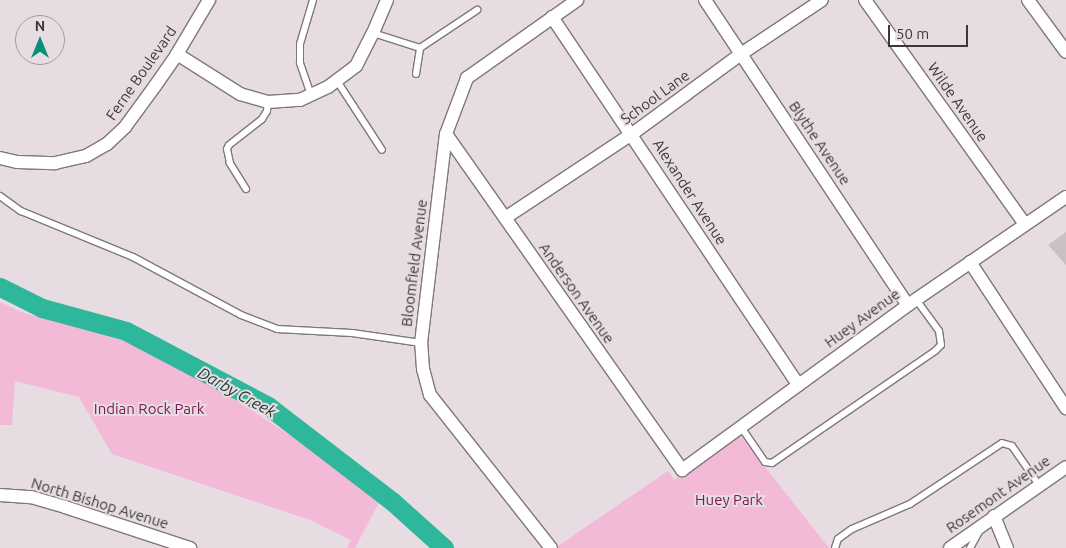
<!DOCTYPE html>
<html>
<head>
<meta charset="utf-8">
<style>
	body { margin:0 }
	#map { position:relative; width:1066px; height:548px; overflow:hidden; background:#e6dce1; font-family:Ubuntu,sans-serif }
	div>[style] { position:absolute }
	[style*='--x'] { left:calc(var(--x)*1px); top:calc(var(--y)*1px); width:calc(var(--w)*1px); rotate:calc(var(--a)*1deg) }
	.green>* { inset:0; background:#f3bad8 }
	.river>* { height:19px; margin:-9.5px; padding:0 9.5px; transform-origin:9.5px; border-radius:9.5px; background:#2fb79c }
	.building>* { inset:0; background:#cac0c5 }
	.roads { filter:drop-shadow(1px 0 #80777b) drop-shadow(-1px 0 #80777b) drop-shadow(0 1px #80777b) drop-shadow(0 -1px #80777b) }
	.service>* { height:6px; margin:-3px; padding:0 3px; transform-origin:3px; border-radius:3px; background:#fff }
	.minor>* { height:12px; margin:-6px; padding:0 6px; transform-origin:6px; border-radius:6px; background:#fff }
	span { translate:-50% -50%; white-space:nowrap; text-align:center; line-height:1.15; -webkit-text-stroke:4px #e6dce1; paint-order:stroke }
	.street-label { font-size:15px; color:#3c383a }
	.park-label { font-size:15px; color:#7a1557 }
	.water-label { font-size:16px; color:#1d332d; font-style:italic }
	.north { position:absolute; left:15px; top:15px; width:50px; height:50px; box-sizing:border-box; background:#e6dce1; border:1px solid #a29a9e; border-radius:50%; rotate:0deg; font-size:14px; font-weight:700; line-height:20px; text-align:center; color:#3c383a }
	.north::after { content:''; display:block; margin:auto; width:18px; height:22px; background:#048f79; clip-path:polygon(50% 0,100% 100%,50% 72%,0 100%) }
	.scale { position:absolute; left:888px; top:25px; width:80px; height:22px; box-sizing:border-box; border:2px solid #3c383a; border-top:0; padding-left:6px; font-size:15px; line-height:18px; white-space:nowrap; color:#3c383a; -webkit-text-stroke:4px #e6dce1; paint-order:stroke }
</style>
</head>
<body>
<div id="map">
	<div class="green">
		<div style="clip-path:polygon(0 302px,21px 312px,159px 351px,383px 495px,355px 548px,347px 548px,351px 540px,310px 520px,112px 454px,79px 397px,15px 381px,12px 425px,0 425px)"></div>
		<div style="clip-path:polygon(739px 434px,829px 548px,555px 548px,668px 471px,674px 480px)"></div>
	</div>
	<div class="river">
		<div style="--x:0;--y:287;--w:47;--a:26.6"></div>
		<div style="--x:42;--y:308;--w:87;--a:15.3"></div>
		<div style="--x:126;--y:331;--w:161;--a:27.8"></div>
		<div style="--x:268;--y:406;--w:158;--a:37.5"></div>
		<div style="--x:393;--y:502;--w:69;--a:42"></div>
	</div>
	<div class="building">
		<div style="clip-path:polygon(1066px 232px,1066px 265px,1048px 245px)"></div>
	</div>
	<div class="roads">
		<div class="service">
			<div style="--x:373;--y:33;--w:49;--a:17.7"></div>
			<div style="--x:420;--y:48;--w:69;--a:-33.7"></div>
			<div style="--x:416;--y:74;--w:26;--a:-81"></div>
			<div style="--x:337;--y:81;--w:82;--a:56.9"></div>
			<div style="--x:311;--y:95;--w:34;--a:-109"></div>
			<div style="--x:300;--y:63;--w:19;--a:-90"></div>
			<div style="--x:300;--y:44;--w:46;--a:-73.5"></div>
			<div style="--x:246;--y:189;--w:31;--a:-122"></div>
			<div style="--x:230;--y:163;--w:14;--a:-102"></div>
			<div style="--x:227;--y:149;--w:4;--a:-63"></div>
			<div style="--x:229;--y:145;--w:42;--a:-38.2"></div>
			<div style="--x:262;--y:119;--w:9;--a:-58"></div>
			<div style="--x:267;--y:111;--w:9;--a:-84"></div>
			<div style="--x:0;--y:196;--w:26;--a:36"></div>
			<div style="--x:21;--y:211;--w:121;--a:22.3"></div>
			<div style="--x:133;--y:257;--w:123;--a:28.2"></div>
			<div style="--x:241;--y:315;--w:39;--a:21"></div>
			<div style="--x:277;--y:329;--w:75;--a:3.1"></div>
			<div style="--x:352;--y:333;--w:70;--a:8.2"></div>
			<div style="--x:741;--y:427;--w:42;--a:55.6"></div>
			<div style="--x:765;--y:462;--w:7;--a:8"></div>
			<div style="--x:772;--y:463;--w:198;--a:-34.5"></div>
			<div style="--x:935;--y:351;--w:8;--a:-45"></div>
			<div style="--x:941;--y:345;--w:14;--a:-98"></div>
			<div style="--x:939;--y:331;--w:39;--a:-126"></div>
			<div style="--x:835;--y:548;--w:9;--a:-72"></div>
			<div style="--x:838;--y:539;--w:17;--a:-36"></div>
			<div style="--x:852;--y:529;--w:63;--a:-23.3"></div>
			<div style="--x:910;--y:504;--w:110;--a:-33.5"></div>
			<div style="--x:1002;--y:443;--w:10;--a:17"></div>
			<div style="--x:1012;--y:446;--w:47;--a:55.3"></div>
			<div style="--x:970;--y:548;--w:18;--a:-61"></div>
		</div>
		<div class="minor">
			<div style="--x:705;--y:0;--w:366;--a:56.4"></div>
			<div style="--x:865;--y:0;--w:275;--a:54.5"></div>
			<div style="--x:1028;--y:0;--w:64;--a:53.8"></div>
			<div style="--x:552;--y:17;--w:443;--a:56.2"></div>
			<div style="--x:177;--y:54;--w:75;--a:32.4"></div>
			<div style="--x:240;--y:94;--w:29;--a:16"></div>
			<div style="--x:268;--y:102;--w:32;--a:-4"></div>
			<div style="--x:300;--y:100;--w:31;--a:-25"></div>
			<div style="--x:328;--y:87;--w:35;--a:-37"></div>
			<div style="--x:356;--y:66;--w:37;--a:-63"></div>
			<div style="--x:373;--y:33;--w:36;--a:-67"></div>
			<div style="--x:446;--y:134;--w:411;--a:54.9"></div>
			<div style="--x:682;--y:470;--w:280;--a:-36.1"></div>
			<div style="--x:908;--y:305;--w:191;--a:-34.4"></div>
			<div style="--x:0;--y:158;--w:18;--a:13"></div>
			<div style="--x:18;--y:162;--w:37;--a:2"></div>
			<div style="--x:55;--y:163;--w:32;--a:-13"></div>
			<div style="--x:86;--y:156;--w:24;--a:-30"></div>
			<div style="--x:107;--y:144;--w:25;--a:-43"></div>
			<div style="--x:125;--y:127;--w:51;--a:-53.8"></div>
			<div style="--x:155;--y:86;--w:39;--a:-55"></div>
			<div style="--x:177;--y:54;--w:63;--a:-59.3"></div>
			<div style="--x:505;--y:218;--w:152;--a:-33.5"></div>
			<div style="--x:632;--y:134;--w:135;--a:-36.3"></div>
			<div style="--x:741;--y:54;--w:97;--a:-33.7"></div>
			<div style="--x:970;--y:262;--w:175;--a:56.7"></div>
			<div style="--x:0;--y:495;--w:31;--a:4"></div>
			<div style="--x:31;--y:497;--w:35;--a:16"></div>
			<div style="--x:65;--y:507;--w:132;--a:18.2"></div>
			<div style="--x:994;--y:516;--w:35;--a:68"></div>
			<div style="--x:551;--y:548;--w:195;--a:-128.3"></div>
			<div style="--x:430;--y:395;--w:27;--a:-105"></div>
			<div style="--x:423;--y:369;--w:26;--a:-94"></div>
			<div style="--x:421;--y:343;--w:210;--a:-83.2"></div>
			<div style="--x:446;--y:134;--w:60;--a:-69.4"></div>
			<div style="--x:467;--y:78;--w:135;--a:-35.3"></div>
			<div style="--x:950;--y:548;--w:141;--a:-34.9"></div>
		</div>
	</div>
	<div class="street-label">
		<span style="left:141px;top:73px;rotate:-55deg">Ferne Boulevard</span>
		<span style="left:655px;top:97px;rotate:-36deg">School Lane</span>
		<span style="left:958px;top:102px;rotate:55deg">Wilde Avenue</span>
		<span style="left:820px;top:143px;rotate:56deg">Blythe Avenue</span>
		<span style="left:690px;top:192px;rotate:57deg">Alexander Avenue</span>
		<span style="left:414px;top:263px;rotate:-83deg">Bloomfield Avenue</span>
		<span style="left:577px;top:293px;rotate:55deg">Anderson Avenue</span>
		<span style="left:862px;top:318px;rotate:-36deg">Huey Avenue</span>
		<span style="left:998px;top:494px;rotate:-35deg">Rosemont Avenue</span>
		<span style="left:100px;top:503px;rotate:17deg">North Bishop Avenue</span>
	</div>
	<div class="park-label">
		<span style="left:149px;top:409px">Indian Rock Park</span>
		<span style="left:729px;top:500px">Huey Park</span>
	</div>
	<div class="water-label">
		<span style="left:237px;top:392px;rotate:29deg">Darby Creek</span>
	</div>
	<div class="north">N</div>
	<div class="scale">50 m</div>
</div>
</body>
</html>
